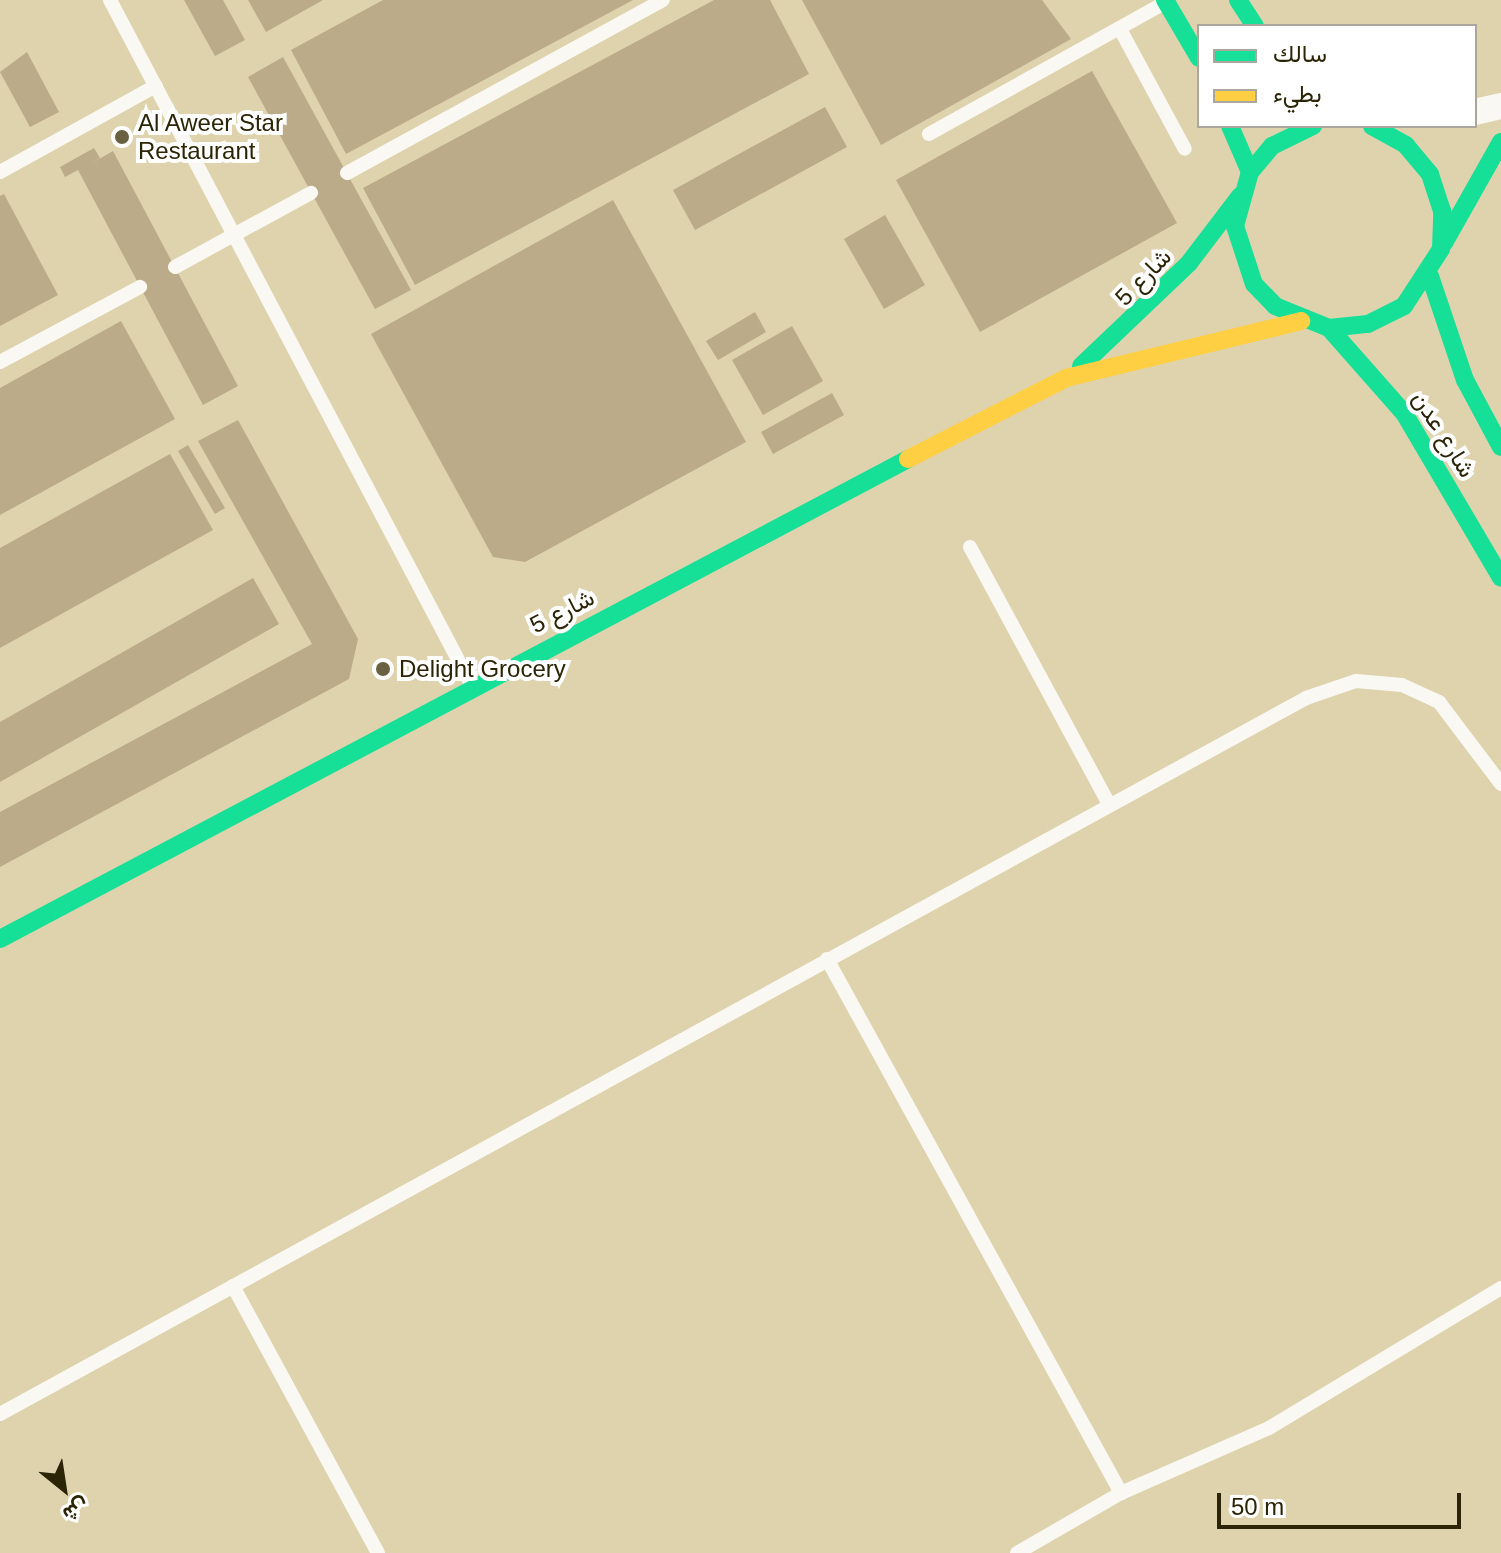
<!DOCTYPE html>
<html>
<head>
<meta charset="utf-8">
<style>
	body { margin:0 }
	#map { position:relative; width:1501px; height:1553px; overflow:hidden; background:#ded3ad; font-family:Arial,Vazirmatn,sans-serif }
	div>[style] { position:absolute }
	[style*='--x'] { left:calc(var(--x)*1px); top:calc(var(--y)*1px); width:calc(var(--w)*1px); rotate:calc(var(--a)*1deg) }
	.building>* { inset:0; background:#bcab88 }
	.lane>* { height:14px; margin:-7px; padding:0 7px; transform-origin:7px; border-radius:7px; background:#faf8f3 }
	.street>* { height:26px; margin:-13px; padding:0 13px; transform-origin:13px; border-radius:13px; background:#faf8f3 }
	.fast>* { height:18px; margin:-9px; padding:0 9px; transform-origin:9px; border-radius:9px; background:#16e098 }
	.slow>* { height:18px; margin:-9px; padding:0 9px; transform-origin:9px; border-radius:9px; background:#ffcf43 }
	.dots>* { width:22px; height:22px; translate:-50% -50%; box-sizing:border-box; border:4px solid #fff; border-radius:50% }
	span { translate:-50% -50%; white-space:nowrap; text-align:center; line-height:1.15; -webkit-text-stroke:8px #fff; paint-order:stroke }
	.poi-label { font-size:24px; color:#2c2407 }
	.left { translate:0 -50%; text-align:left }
	.street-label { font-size:24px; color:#2c2407 }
	.legend { position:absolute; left:1197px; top:24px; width:280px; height:104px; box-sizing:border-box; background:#fff; border:2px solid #aba79c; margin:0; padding:10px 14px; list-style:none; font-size:24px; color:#2c2407 }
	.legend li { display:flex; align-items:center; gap:16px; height:40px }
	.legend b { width:40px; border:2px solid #aba79c }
	.north { position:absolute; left:24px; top:1449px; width:80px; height:80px; -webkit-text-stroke:6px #fff; paint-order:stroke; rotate:150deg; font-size:22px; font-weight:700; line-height:32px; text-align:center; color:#2c2407 }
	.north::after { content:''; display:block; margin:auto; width:28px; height:36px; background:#2c2407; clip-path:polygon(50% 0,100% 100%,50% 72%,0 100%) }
	.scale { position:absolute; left:1217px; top:1493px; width:244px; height:36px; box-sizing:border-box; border:4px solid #2c2407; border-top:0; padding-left:10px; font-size:24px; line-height:28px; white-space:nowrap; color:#2c2407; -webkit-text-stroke:6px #fff; paint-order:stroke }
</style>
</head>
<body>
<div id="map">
	<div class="building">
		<div style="clip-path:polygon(184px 0,223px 0,245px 40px,215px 56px)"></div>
		<div style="clip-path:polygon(248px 0,323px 0,266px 32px)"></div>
		<div style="clip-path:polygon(383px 0,633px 0,346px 154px,291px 50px)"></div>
		<div style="clip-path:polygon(714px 0,770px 0,809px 74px,415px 285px,363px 188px)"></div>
		<div style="clip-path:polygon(802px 0,1042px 0,1071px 39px,881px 145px)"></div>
		<div style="clip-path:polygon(27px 52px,59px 112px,30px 127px,0 72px)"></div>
		<div style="clip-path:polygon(283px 57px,411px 290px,375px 309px,248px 77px)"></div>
		<div style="clip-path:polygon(1092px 71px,1177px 223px,980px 332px,896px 180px)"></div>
		<div style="clip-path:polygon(825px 107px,847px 147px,695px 230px,673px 190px)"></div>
		<div style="clip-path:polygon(94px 148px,100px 158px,92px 163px,113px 151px,238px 386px,203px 405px,78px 170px,65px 177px,60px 167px)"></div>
		<div style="clip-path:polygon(4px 194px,58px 295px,0 326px,0 196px)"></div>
		<div style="clip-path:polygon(613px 200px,746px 442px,525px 562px,493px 557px,371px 334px)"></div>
		<div style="clip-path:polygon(885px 215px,925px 285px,884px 309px,844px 239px)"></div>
		<div style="clip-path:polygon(755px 312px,766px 332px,718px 360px,706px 341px)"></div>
		<div style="clip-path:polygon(121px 321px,175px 419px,0 515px,0 388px)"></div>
		<div style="clip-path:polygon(792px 326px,823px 381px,763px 415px,732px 360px)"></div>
		<div style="clip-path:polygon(832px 393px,844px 415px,773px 454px,761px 432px)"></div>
		<div style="clip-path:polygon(238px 420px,358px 639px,349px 679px,0 867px,0 812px,312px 644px,198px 441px)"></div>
		<div style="clip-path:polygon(188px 445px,225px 508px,215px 514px,178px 451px)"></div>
		<div style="clip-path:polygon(170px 454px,213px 530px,0 648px,0 548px)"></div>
		<div style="clip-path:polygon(253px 578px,279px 624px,0 782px,0 722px)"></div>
	</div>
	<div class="lane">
		<div style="--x:110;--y:0;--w:773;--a:62.18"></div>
		<div style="--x:1120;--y:29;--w:136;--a:61.6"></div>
		<div style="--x:929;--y:134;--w:271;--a:-29.1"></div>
		<div style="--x:0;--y:172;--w:178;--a:-28.9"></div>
		<div style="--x:347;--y:173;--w:360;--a:-28.7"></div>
		<div style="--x:175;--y:267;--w:155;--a:-28.6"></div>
		<div style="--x:0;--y:362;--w:159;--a:-28.2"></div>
		<div style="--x:970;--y:547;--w:292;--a:61.6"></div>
		<div style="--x:827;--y:959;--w:610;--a:61.16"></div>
		<div style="--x:233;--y:1286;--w:304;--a:61.5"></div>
		<div style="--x:0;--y:1414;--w:1489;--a:-28.73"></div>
		<div style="--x:1306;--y:698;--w:53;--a:-18.8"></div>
		<div style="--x:1356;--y:681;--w:46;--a:5"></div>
		<div style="--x:1402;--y:685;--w:41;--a:24.7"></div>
		<div style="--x:1439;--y:702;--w:103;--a:52.9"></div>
		<div style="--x:1017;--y:1553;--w:120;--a:-30"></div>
		<div style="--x:1121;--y:1493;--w:162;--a:-23.7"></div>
		<div style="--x:1269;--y:1428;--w:271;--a:-31.1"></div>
	</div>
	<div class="street">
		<div style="--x:1475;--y:112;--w:27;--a:-13"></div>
	</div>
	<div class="fast">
		<div style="--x:1165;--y:0;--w:67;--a:59.6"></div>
		<div style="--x:1238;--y:0;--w:31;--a:57"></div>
		<div style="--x:1230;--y:126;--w:50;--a:66.5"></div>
		<div style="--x:1313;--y:126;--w:46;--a:154"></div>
		<div style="--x:1272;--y:146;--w:34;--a:130"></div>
		<div style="--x:1250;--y:172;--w:56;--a:105.5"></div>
		<div style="--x:1235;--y:226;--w:61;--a:71.9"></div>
		<div style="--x:1254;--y:284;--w:30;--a:46"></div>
		<div style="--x:1275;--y:306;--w:58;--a:22.2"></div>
		<div style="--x:1329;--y:328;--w:39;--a:-6"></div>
		<div style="--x:1368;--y:324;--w:40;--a:-26.6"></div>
		<div style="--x:1404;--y:306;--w:68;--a:-57"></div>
		<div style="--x:1441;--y:249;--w:38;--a:-88"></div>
		<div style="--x:1442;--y:211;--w:39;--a:-108"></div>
		<div style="--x:1430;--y:174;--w:38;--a:-130"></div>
		<div style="--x:1406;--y:145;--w:39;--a:-151"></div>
		<div style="--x:1444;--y:243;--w:116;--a:-60.6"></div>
		<div style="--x:1430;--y:276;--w:110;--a:71.4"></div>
		<div style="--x:1465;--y:380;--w:76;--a:61.8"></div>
		<div style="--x:1329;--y:328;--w:113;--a:48.6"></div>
		<div style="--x:1404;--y:413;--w:191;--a:59.5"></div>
		<div style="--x:1081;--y:366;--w:149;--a:-43.6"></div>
		<div style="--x:1189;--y:263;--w:84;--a:-52.7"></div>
		<div style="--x:0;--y:939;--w:1027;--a:-27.86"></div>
	</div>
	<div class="slow">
		<div style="--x:908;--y:459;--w:178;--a:-27.1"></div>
		<div style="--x:1066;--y:378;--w:242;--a:-13.6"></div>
	</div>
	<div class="dots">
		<div style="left:122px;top:137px;background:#6a6141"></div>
		<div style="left:383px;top:669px;background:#6a6141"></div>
	</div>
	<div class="poi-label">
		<span class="left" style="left:138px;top:137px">Al Aweer Star<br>Restaurant</span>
		<span class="left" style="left:399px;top:669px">Delight Grocery</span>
	</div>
	<div class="street-label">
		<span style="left:1143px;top:277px;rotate:-46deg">شارع 5</span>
		<span style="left:1444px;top:434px;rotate:58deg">شارع عدن</span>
		<span style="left:562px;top:611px;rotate:-27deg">شارع 5</span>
	</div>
	<ul class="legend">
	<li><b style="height:10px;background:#16e098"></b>سالك</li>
	<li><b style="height:10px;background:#ffcf43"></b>بطيء</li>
	</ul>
	<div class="north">ش</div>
	<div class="scale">50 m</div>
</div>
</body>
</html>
